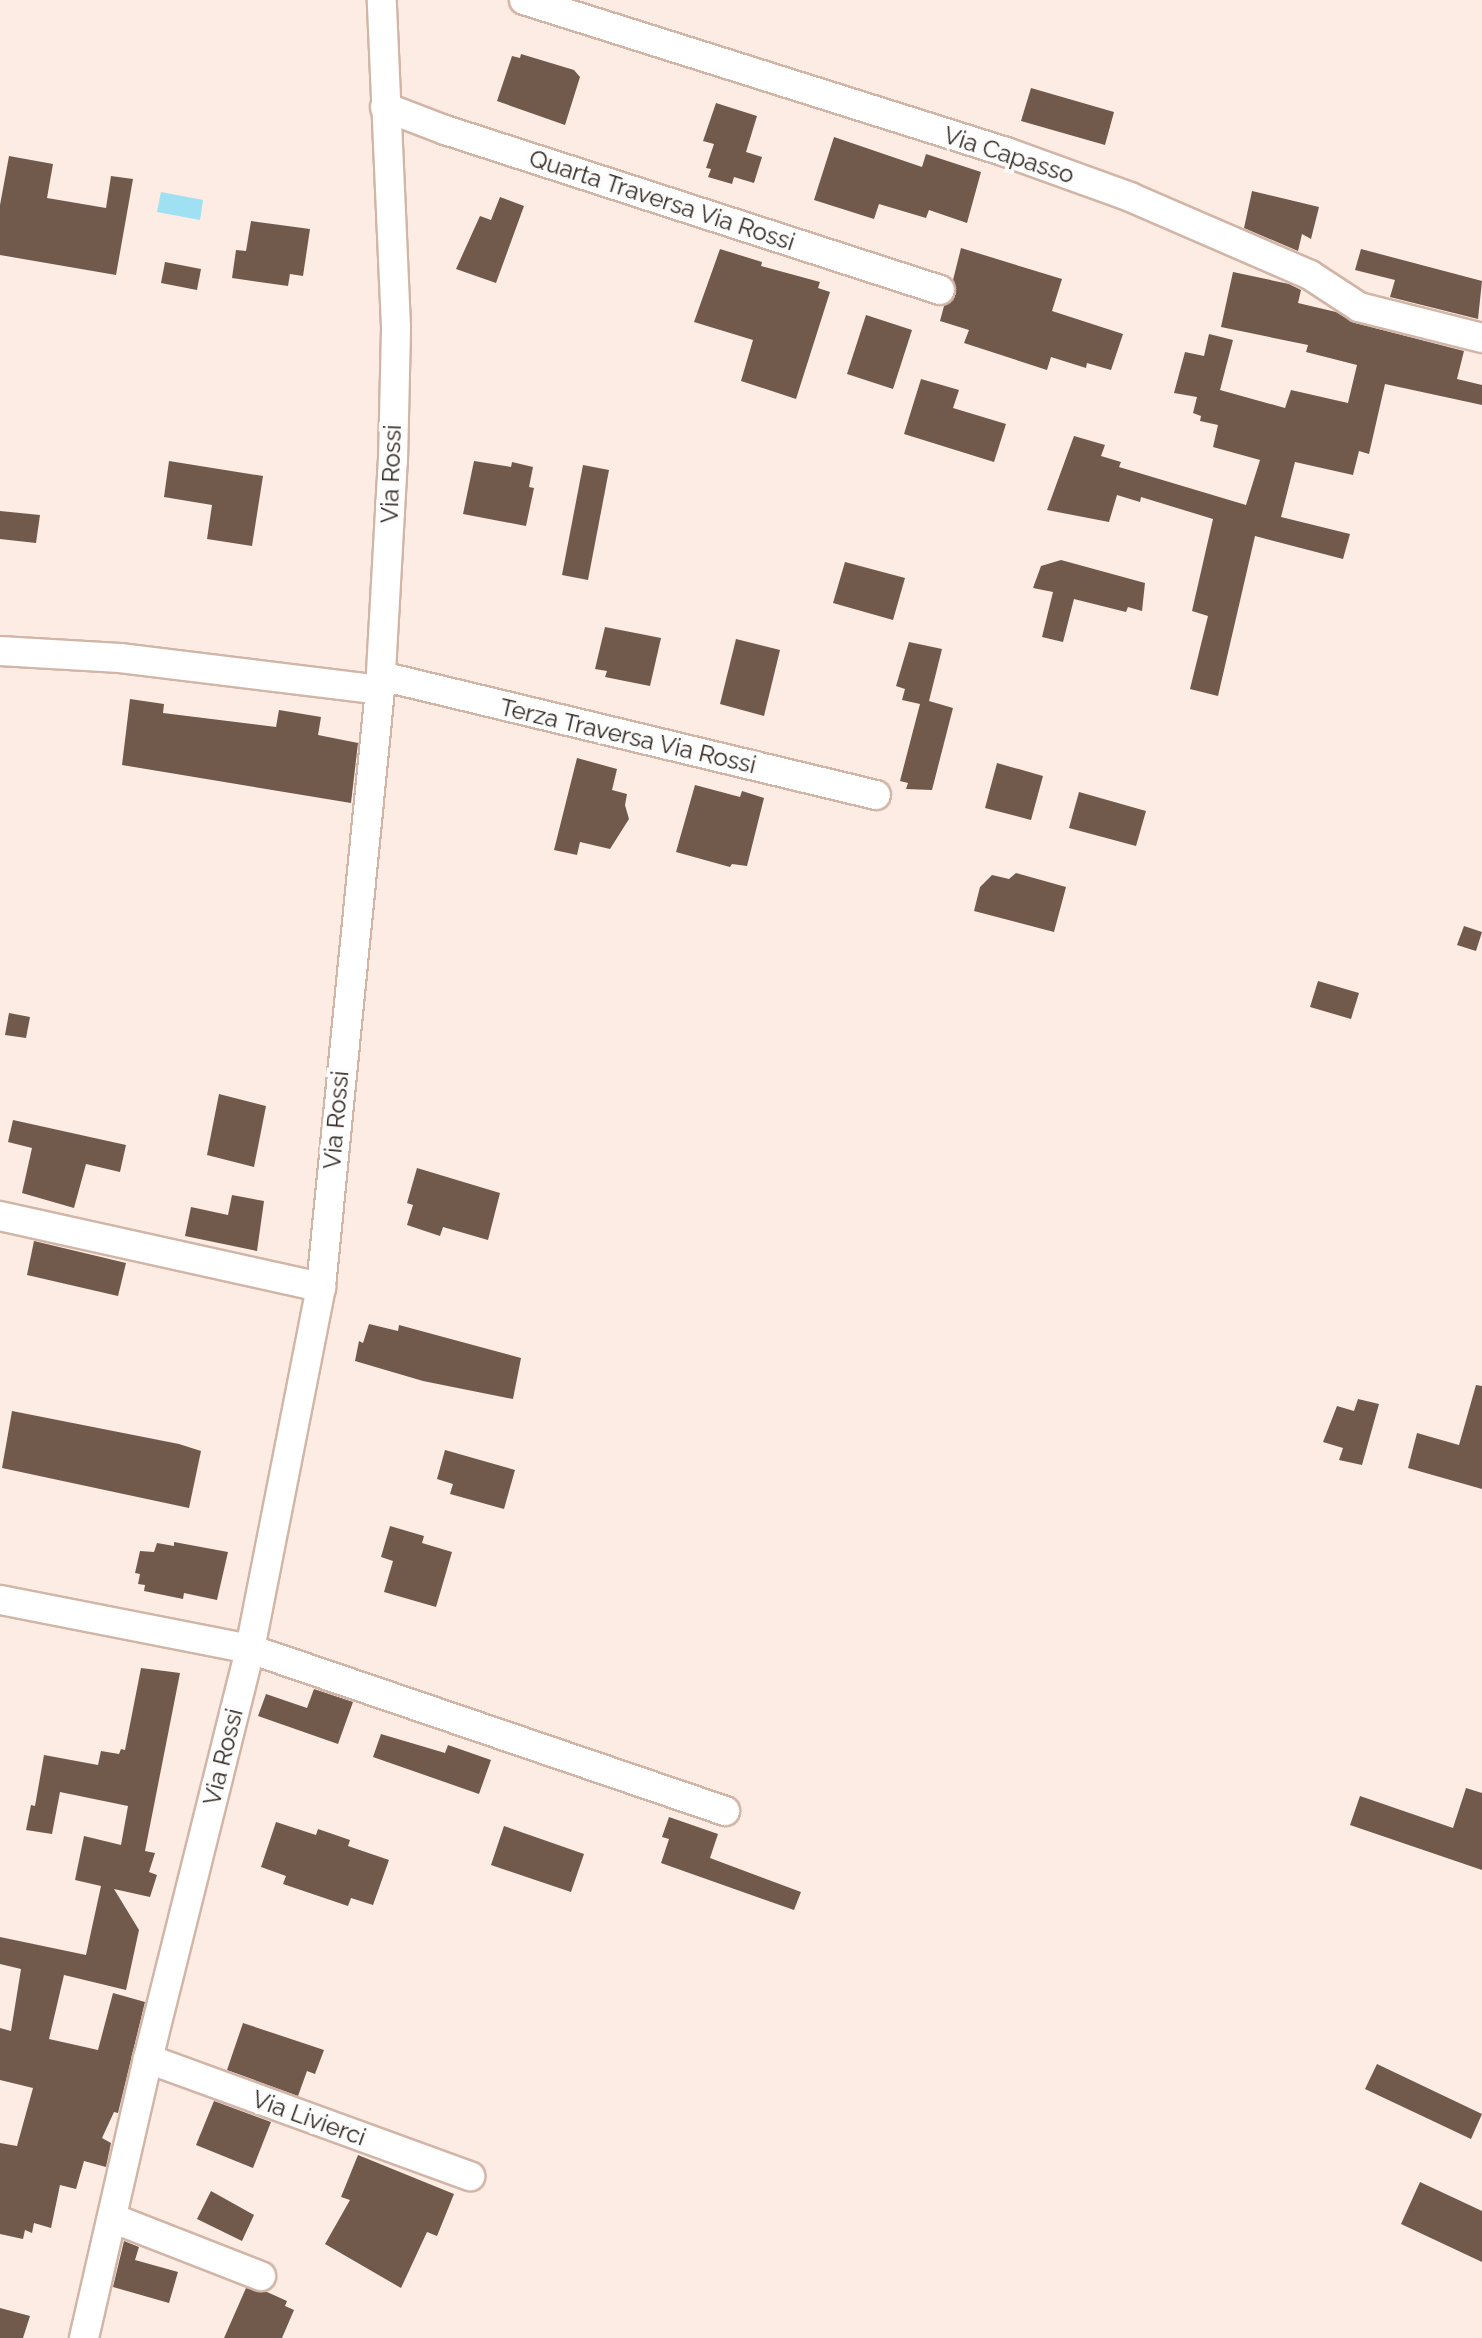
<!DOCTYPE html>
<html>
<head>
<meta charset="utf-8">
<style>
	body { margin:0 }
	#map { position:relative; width:1482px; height:2338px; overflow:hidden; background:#fdece3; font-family:Raleway,sans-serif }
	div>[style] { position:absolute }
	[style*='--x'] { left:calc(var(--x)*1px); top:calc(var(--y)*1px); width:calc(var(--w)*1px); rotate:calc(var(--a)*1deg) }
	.water>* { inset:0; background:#a0e0f3 }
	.building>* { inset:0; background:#71594c }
	.roads { filter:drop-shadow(2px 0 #d1b5a7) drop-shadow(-2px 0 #d1b5a7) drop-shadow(0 2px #d1b5a7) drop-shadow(0 -2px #d1b5a7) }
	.street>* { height:28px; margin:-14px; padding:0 14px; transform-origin:14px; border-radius:14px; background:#fff }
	span { translate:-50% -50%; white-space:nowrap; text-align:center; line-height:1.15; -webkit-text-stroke:8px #fdfdfd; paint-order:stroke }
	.street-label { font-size:24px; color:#312721 }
</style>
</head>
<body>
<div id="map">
	<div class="water">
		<div style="clip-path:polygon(161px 192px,203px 200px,200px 220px,157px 212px)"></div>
	</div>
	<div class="building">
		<div style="clip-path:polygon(521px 54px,574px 70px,580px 77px,565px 125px,497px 101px,512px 56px,520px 58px)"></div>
		<div style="clip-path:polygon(1031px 88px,1114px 112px,1105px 145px,1021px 121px)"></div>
		<div style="clip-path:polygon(716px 103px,757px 116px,746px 152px,762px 157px,754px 183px,734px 177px,732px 184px,708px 177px,711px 169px,706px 168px,714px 144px,703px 141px)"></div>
		<div style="clip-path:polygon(834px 137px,922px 167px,926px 154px,981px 172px,967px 223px,929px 210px,926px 218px,879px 204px,874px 219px,814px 200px)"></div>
		<div style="clip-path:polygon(9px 156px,53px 164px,47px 198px,106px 208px,111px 176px,133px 179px,116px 275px,0 255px,0 205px)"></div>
		<div style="clip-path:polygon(1252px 191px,1319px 207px,1311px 239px,1302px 234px,1298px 251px,1244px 228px)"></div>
		<div style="clip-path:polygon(500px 197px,524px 206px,496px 283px,456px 269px,480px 216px,491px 220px)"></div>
		<div style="clip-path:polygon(251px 221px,310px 229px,303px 276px,290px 274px,288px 286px,232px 278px,236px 250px,246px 251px)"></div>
		<div style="clip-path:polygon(961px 248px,1062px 279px,1052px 311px,1123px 334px,1111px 370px,1087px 363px,1086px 368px,1051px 357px,1047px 370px,964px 343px,969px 330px,940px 321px,944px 306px,956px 294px,953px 280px)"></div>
		<div style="clip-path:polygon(720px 249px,762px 262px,761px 266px,820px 282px,818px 288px,830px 292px,796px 399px,741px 381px,753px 340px,694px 322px)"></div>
		<div style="clip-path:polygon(1361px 249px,1482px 281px,1478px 319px,1390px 297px,1395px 280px,1355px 270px)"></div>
		<div style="clip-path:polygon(165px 262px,201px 269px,197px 290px,161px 283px)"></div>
		<div style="clip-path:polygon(1233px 272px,1289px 284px,1301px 290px,1298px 303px,1336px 312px,1355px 323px,1464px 351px,1457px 379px,1482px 385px,1482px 405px,1385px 384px,1369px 454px,1359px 451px,1353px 475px,1295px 462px,1281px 517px,1350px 534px,1343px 559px,1255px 536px,1218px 696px,1190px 689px,1208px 616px,1192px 611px,1213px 519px,1141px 497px,1140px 502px,1117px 495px,1109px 522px,1047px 510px,1074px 436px,1105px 445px,1101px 456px,1121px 462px,1119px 467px,1246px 505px,1260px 460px,1213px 447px,1218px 425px,1200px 421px,1201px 416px,1193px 413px,1197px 397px,1174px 393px,1185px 352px,1204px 356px,1209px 334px,1233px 340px,1220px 390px,1285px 408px,1291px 390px,1348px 403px,1357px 365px,1306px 352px,1308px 345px,1221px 327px)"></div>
		<div style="clip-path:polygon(866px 315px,912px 330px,893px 389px,847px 374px)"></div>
		<div style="clip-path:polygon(921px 379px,959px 390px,953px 408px,1006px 424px,994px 462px,904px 434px)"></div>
		<div style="clip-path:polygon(169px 461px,263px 476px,252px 546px,207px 539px,212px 505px,164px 497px)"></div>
		<div style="clip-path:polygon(474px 461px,511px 467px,512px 462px,533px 467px,529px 487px,534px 488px,526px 526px,463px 514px)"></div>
		<div style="clip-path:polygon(583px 465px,609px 470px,588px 580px,562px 575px)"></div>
		<div style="clip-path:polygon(0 511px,40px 515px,36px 543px,0 539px)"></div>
		<div style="clip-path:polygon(1061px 560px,1145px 583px,1142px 611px,1128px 607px,1126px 612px,1074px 599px,1063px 642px,1042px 637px,1053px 592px,1033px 588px,1041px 566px)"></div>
		<div style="clip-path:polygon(845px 562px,905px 578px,893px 620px,833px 603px)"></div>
		<div style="clip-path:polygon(605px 627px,661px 638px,650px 686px,605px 677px,607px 671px,595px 669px)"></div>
		<div style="clip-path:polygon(736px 639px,780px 650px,764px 716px,720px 704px)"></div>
		<div style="clip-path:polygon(909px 642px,942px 649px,929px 701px,953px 708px,932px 790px,906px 789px,908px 783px,900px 781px,920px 704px,902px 700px,905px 689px,896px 686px)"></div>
		<div style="clip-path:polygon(130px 699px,164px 704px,163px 713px,276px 727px,279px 710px,321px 717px,318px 735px,358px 743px,351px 803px,122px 765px)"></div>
		<div style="clip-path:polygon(577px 758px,617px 769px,612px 790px,627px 794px,625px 805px,629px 819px,610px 849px,580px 842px,577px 855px,554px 850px)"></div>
		<div style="clip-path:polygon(997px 763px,1043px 776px,1031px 820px,985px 808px)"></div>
		<div style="clip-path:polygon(695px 785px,740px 797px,742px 791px,764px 798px,747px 866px,732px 864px,730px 867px,676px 852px)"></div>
		<div style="clip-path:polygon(1079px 792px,1146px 811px,1136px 846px,1069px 828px)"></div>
		<div style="clip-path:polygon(1016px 873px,1066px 887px,1054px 932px,974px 911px,980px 887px,992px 875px,1009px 879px)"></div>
		<div style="clip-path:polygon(1464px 926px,1482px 932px,1476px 951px,1457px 945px)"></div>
		<div style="clip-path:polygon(1318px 981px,1359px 993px,1351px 1019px,1310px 1007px)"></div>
		<div style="clip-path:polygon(9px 1013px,30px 1017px,26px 1038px,5px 1035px)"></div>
		<div style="clip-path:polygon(219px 1094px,266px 1106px,254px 1167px,207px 1155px)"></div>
		<div style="clip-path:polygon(13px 1120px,126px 1145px,120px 1172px,86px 1164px,74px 1208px,22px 1193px,32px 1148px,8px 1142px)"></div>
		<div style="clip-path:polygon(417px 1168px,500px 1193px,488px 1240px,443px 1227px,440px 1236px,407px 1225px,413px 1205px,407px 1203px)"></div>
		<div style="clip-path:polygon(232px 1195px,264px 1201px,257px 1251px,185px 1236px,191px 1207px,228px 1215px)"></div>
		<div style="clip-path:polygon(34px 1241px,126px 1263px,118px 1296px,27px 1275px)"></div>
		<div style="clip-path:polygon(369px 1324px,398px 1331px,399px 1325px,521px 1358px,513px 1399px,423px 1381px,355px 1361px,359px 1341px,363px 1343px)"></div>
		<div style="clip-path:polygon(1476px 1385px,1482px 1386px,1482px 1489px,1408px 1468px,1417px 1433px,1459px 1445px)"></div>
		<div style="clip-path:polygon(1358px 1399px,1379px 1404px,1362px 1465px,1339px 1460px,1343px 1448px,1323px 1442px,1337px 1406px,1354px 1411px)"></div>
		<div style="clip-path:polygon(12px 1411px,179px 1444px,201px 1451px,189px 1508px,2px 1468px)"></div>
		<div style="clip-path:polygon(445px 1450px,515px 1470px,504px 1509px,450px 1494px,453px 1484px,437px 1479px)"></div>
		<div style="clip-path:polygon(390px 1526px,424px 1536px,422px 1543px,452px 1552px,436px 1607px,384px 1592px,393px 1561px,381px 1557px)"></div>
		<div style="clip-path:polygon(174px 1542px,228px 1552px,217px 1600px,184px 1593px,183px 1599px,144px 1591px,145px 1585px,138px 1584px,140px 1574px,135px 1573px,140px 1551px,154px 1552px,157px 1543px,174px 1546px)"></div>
		<div style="clip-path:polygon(141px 1668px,180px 1673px,145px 1851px,155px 1853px,149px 1872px,157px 1875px,150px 1897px,114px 1889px,139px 1930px,126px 1990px,64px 1975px,49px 2039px,98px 2050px,113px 1993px,145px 2002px,118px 2113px,114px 2112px,102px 2138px,111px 2143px,106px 2167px,84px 2161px,76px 2189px,60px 2185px,51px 2228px,34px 2223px,32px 2233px,25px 2230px,23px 2239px,0 2234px,0 2143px,17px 2146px,33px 2088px,0 2080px,0 2028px,11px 2031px,21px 1969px,0 1964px,0 1937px,86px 1955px,101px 1886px,75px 1880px,84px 1836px,121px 1845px,128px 1806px,60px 1792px,52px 1834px,26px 1830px,31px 1805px,35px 1806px,44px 1755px,98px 1765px,101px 1751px,119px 1754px,121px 1749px,125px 1750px)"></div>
		<div style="clip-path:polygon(314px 1689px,353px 1702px,338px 1744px,258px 1716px,266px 1694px,307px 1708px)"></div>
		<div style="clip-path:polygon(381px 1734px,445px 1753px,448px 1745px,491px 1760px,479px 1794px,373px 1757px)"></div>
		<div style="clip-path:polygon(1466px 1788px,1482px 1793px,1482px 1870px,1350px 1825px,1360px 1796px,1453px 1828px)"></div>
		<div style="clip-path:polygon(669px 1817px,718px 1834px,710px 1858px,801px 1892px,794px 1910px,661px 1863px,669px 1839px,662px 1837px)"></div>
		<div style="clip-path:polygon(276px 1822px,316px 1835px,318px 1829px,350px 1840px,348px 1846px,389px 1860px,373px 1905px,351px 1898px,348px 1906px,283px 1884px,286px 1876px,261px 1867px)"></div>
		<div style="clip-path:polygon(504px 1826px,584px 1854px,571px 1892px,491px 1865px)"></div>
		<div style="clip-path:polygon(243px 2023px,324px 2050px,315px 2074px,307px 2071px,298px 2096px,227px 2070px)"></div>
		<div style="clip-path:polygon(1377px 2064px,1482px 2114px,1471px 2139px,1365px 2089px)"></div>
		<div style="clip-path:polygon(214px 2101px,271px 2122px,253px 2168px,196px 2145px)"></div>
		<div style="clip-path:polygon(358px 2155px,454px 2194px,437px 2236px,427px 2232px,401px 2288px,325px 2244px,350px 2200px,341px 2197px)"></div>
		<div style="clip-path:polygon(1420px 2182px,1482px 2211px,1482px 2262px,1401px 2224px)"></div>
		<div style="clip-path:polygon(211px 2191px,254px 2215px,242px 2241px,197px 2219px)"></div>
		<div style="clip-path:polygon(124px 2241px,139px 2247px,135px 2260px,178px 2272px,169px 2303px,113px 2287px)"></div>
		<div style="clip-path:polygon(246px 2288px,267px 2292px,287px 2301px,285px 2306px,294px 2310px,282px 2338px,224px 2338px)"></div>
		<div style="clip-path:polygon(0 2308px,30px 2316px,23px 2338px,0 2338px)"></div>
	</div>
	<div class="roads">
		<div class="street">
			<div style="--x:524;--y:0;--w:505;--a:17.5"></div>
			<div style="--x:1006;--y:152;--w:132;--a:19.9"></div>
			<div style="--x:1130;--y:197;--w:196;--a:23.4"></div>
			<div style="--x:1310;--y:275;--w:59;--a:33.1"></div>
			<div style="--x:1359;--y:307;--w:127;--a:14.1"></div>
			<div style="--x:385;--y:107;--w:64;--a:21"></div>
			<div style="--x:445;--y:130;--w:520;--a:17.91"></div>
			<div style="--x:0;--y:651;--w:120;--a:3.3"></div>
			<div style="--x:120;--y:658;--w:262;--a:7"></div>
			<div style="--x:381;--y:676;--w:509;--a:13.52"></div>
			<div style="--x:0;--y:1216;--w:329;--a:12.5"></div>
			<div style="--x:0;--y:1600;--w:255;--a:11.1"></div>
			<div style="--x:250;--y:1649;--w:502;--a:18.83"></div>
			<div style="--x:148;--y:2059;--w:343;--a:20"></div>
			<div style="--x:112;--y:2218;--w:160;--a:21.3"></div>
			<div style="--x:84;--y:2338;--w:286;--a:-77.1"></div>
			<div style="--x:148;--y:2059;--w:422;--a:-76"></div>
			<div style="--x:250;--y:1649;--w:369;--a:-78.9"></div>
			<div style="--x:321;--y:1287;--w:600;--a:-84.36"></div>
			<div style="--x:380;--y:690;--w:229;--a:-86.8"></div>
			<div style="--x:393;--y:461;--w:134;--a:-88.7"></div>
			<div style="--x:396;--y:327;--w:327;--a:-92.5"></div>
		</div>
	</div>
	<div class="street-label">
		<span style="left:1009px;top:155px;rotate:18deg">Via Capasso</span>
		<span style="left:662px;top:200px;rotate:18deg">Quarta Traversa Via Rossi</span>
		<span style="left:391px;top:474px;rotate:-88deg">Via Rossi</span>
		<span style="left:628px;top:736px;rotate:13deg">Terza Traversa Via Rossi</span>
		<span style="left:336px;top:1120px;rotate:-85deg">Via Rossi</span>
		<span style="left:223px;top:1757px;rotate:-76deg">Via Rossi</span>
		<span style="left:309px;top:2118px;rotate:20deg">Via Livierci</span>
	</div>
</div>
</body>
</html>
